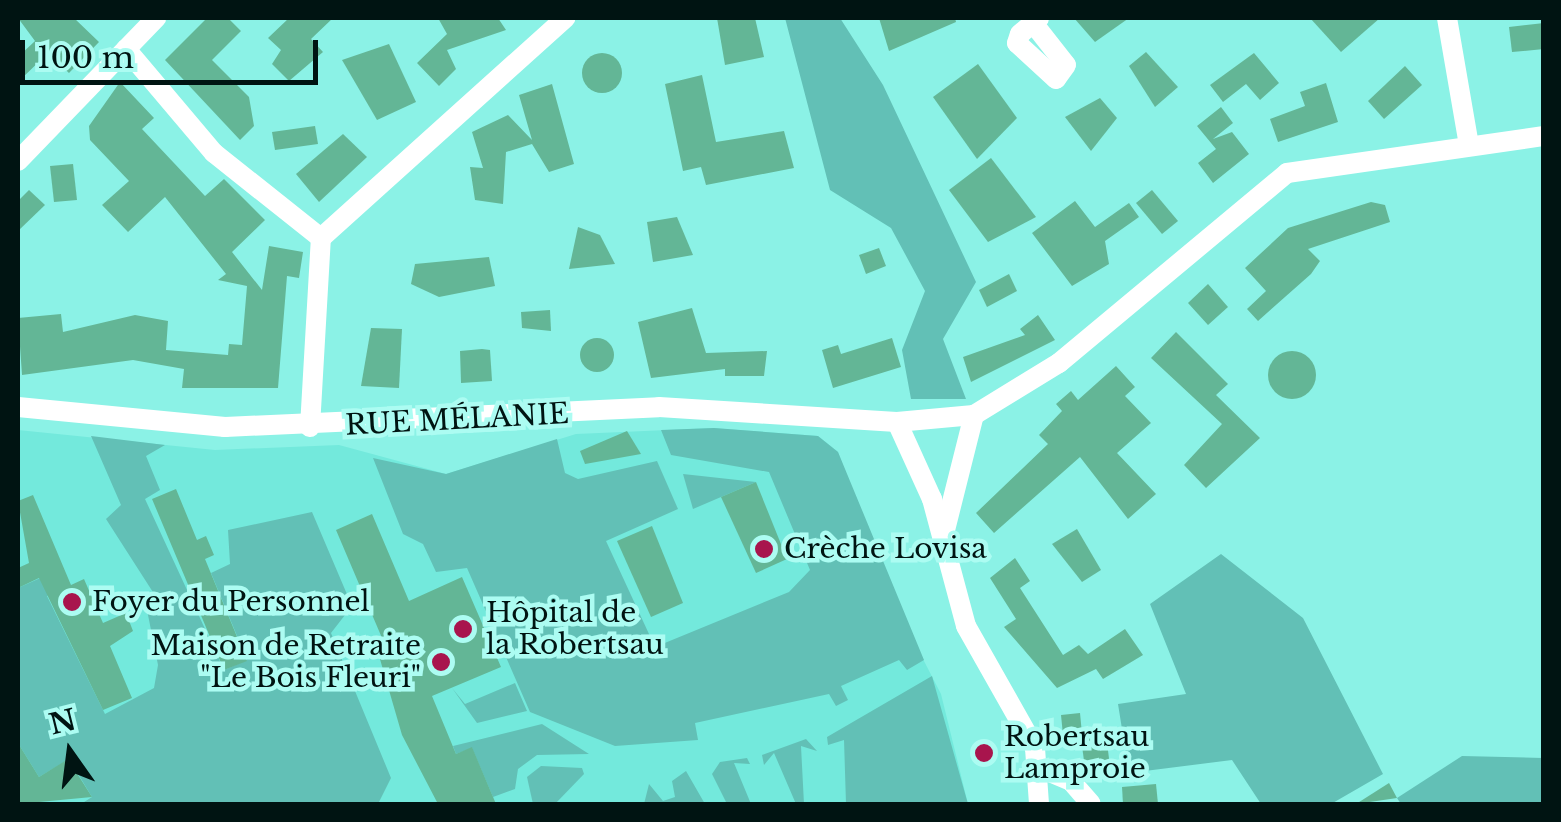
<!DOCTYPE html>
<html>
<head>
<meta charset="utf-8">
<style>
	body { margin:0 }
	#map { position:relative; width:1561px; height:822px; overflow:hidden; background:#8bf2e6; font-family:"Libre Baskerville",serif }
	div>[style] { position:absolute }
	[style*='--x'] { left:calc(var(--x)*1px); top:calc(var(--y)*1px); width:calc(var(--w)*1px); rotate:calc(var(--a)*1deg) }
	.built>* { inset:0; background:#73e9dc }
	.green>* { inset:0; background:#62c0b6 }
	.building>* { inset:0; background:#63b696 }
	.round { border-radius:50% }
	.minor>* { height:20px; margin:-10px; padding:0 10px; transform-origin:10px; border-radius:10px; background:#fff }
	.dots>* { width:28px; height:28px; translate:-50% -50%; box-sizing:border-box; border:5px solid #acfcf2; border-radius:50% }
	span { translate:-50% -50%; white-space:nowrap; text-align:center; line-height:1.15; -webkit-text-stroke:9px #acfcf2; paint-order:stroke }
	.street-label { font-size:28px; color:#001412 }
	.poi-label { font-size:28px; color:#001412 }
	.left { translate:0 -50%; text-align:left }
	.right { translate:-100% -50%; text-align:right }
	.frame { position:absolute; inset:0; border:20px solid #001412; pointer-events:none }
	.north { position:absolute; left:20px; top:702px; width:100px; height:100px; -webkit-text-stroke:8px #acfcf2; paint-order:stroke; rotate:346deg; font-size:28px; font-weight:700; line-height:40px; text-align:center; color:#001412 }
	.north::after { content:''; display:block; margin:auto; width:35px; height:45px; background:#001412; clip-path:polygon(50% 0,100% 100%,50% 72%,0 100%) }
	.scale { position:absolute; left:20px; top:40px; width:298px; height:45px; box-sizing:border-box; border:5px solid #001412; border-top:0; padding-left:12px; font-size:30px; line-height:35px; white-space:nowrap; color:#001412; -webkit-text-stroke:8px #acfcf2; paint-order:stroke }
</style>
</head>
<body>
<div id="map">
	<div class="built">
		<div style="clip-path:polygon(713px 428px,818px 436px,838px 452px,892px 599px,941px 694px,968px 804px,18px 804px,18px 430px,215px 450px,339px 445px,446px 474px,576px 434px)"></div>
	</div>
	<div class="green">
		<div style="clip-path:polygon(785px 18px,840px 18px,883px 85px,976px 282px,943px 339px,966px 399px,911px 399px,902px 350px,925px 291px,891px 228px,830px 190px)"></div>
		<div style="clip-path:polygon(714px 428px,818px 436px,838px 452px,924px 660px,907px 670px,899px 660px,841px 686px,848px 700px,836px 706px,829px 694px,695px 723px,698px 740px,615px 746px,530px 712px,467px 568px,436px 572px,423px 544px,403px 534px,373px 458px,446px 474px,557px 439px,565px 473px,578px 479px,657px 461px,678px 509px,606px 541px,655px 647px,789px 592px,810px 570px,769px 472px,671px 455px,661px 430px)"></div>
		<div style="clip-path:polygon(91px 436px,165px 445px,146px 456px,160px 490px,145px 499px,224px 670px,247px 660px,211px 573px,230px 564px,228px 530px,312px 512px,352px 606px,331px 633px,391px 778px,378px 804px,81px 804px,92px 797px,69px 759px,39px 777px,18px 743px,18px 588px,47px 575px,54px 592px,47px 596px,105px 714px,154px 688px,158px 665px,147px 610px,158px 600px,106px 519px,121px 505px)"></div>
		<div style="clip-path:polygon(683px 474px,756px 482px,693px 509px)"></div>
		<div style="clip-path:polygon(1221px 554px,1303px 618px,1383px 774px,1331px 804px,1261px 804px,1232px 760px,1129px 773px,1118px 704px,1186px 694px,1150px 604px)"></div>
		<div style="clip-path:polygon(932px 676px,968px 804px,846px 804px,844px 740px,828px 745px,827px 737px)"></div>
		<div style="clip-path:polygon(515px 683px,527px 711px,477px 723px,452px 688px,465px 704px)"></div>
		<div style="clip-path:polygon(542px 724px,589px 754px,537px 755px,518px 769px,515px 789px,493px 797px,472px 748px,456px 754px,453px 746px)"></div>
		<div style="clip-path:polygon(806px 739px,817px 751px,801px 746px,804px 804px,796px 804px,774px 753px,764px 765px,762px 755px)"></div>
		<div style="clip-path:polygon(1462px 756px,1543px 758px,1543px 804px,1401px 804px,1397px 798px)"></div>
		<div style="clip-path:polygon(747px 758px,750px 764px,734px 763px,751px 804px,727px 804px,712px 774px,720px 762px)"></div>
		<div style="clip-path:polygon(541px 766px,582px 768px,584px 774px,555px 804px,533px 804px,527px 777px)"></div>
		<div style="clip-path:polygon(686px 771px,705px 804px,644px 804px,649px 784px,663px 801px,675px 797px,672px 781px)"></div>
	</div>
	<div class="building">
		<div style="clip-path:polygon(18px 18px,74px 18px,99px 42px,69px 73px,48px 53px,18px 82px,18px 57px,35px 41px)"></div>
		<div style="clip-path:polygon(207px 18px,228px 18px,241px 31px,212px 60px,249px 97px,254px 126px,240px 140px,165px 60px)"></div>
		<div style="clip-path:polygon(289px 18px,333px 18px,311px 39px,323px 52px,289px 81px,272px 64px,281px 50px,268px 38px)"></div>
		<div style="clip-path:polygon(438px 18px,498px 18px,506px 30px,447px 50px,456px 69px,439px 86px,417px 63px,447px 34px)"></div>
		<div style="clip-path:polygon(717px 18px,755px 18px,764px 57px,725px 65px)"></div>
		<div style="clip-path:polygon(879px 18px,955px 18px,956px 22px,889px 51px)"></div>
		<div style="clip-path:polygon(1074px 18px,1129px 18px,1095px 42px)"></div>
		<div style="clip-path:polygon(1310px 18px,1380px 18px,1341px 52px)"></div>
		<div style="clip-path:polygon(1544px 23px,1544px 49px,1512px 52px,1509px 27px)"></div>
		<div style="clip-path:polygon(389px 44px,416px 102px,377px 120px,342px 60px)"></div>
		<div style="clip-path:polygon(1146px 52px,1178px 87px,1155px 107px,1129px 66px)"></div>
		<div style="clip-path:polygon(1254px 53px,1279px 83px,1260px 100px,1246px 84px,1223px 102px,1210px 85px)"></div>
		<div class="round" style="left:582px;top:53px;width:40px;height:40px"></div>
		<div style="clip-path:polygon(978px 64px,1017px 118px,977px 159px,933px 97px)"></div>
		<div style="clip-path:polygon(1405px 66px,1422px 85px,1384px 119px,1368px 101px)"></div>
		<div style="clip-path:polygon(702px 75px,716px 142px,784px 131px,794px 168px,706px 185px,701px 167px,683px 171px,665px 84px)"></div>
		<div style="clip-path:polygon(120px 82px,154px 118px,142px 129px,205px 196px,224px 179px,265px 220px,232px 252px,262px 290px,269px 246px,303px 252px,299px 278px,287px 276px,278px 388px,182px 388px,184px 369px,133px 360px,22px 375px,18px 318px,61px 314px,63px 332px,135px 315px,168px 321px,166px 350px,228px 355px,229px 344px,242px 345px,247px 286px,218px 280px,226px 274px,165px 197px,128px 232px,102px 205px,129px 181px,90px 140px,89px 126px)"></div>
		<div style="clip-path:polygon(1326px 83px,1338px 122px,1278px 142px,1270px 119px,1305px 106px,1300px 92px)"></div>
		<div style="clip-path:polygon(552px 84px,574px 164px,549px 172px,532px 144px,506px 152px,503px 204px,475px 200px,470px 167px,483px 168px,472px 132px,508px 115px,532px 140px,519px 95px)"></div>
		<div style="clip-path:polygon(1100px 98px,1117px 118px,1091px 151px,1065px 117px)"></div>
		<div style="clip-path:polygon(1221px 107px,1233px 123px,1213px 139px,1232px 132px,1249px 154px,1213px 183px,1198px 163px,1216px 149px,1197px 126px)"></div>
		<div style="clip-path:polygon(315px 126px,318px 144px,275px 150px,272px 132px)"></div>
		<div style="clip-path:polygon(343px 134px,367px 157px,319px 202px,296px 174px)"></div>
		<div style="clip-path:polygon(991px 158px,1036px 217px,988px 242px,949px 190px)"></div>
		<div style="clip-path:polygon(73px 164px,77px 200px,54px 202px,50px 166px)"></div>
		<div style="clip-path:polygon(29px 190px,45px 205px,18px 231px,18px 201px)"></div>
		<div style="clip-path:polygon(1152px 190px,1178px 221px,1162px 234px,1136px 203px)"></div>
		<div style="clip-path:polygon(1075px 201px,1095px 227px,1129px 203px,1139px 217px,1105px 241px,1109px 264px,1072px 286px,1032px 233px)"></div>
		<div style="clip-path:polygon(1371px 202px,1385px 205px,1390px 222px,1308px 249px,1320px 261px,1311px 274px,1258px 321px,1247px 309px,1266px 291px,1245px 268px,1288px 228px)"></div>
		<div style="clip-path:polygon(677px 217px,693px 255px,653px 262px,647px 222px)"></div>
		<div style="clip-path:polygon(578px 227px,600px 235px,615px 264px,569px 269px)"></div>
		<div style="clip-path:polygon(879px 248px,886px 266px,866px 274px,859px 255px)"></div>
		<div style="clip-path:polygon(489px 257px,495px 286px,439px 297px,411px 284px,415px 264px)"></div>
		<div style="clip-path:polygon(1009px 274px,1017px 291px,987px 307px,979px 290px)"></div>
		<div style="clip-path:polygon(1208px 284px,1228px 307px,1208px 325px,1188px 303px)"></div>
		<div style="clip-path:polygon(692px 308px,706px 353px,767px 351px,764px 376px,725px 376px,725px 369px,651px 378px,638px 322px)"></div>
		<div style="clip-path:polygon(550px 310px,551px 331px,522px 328px,521px 312px)"></div>
		<div style="clip-path:polygon(1038px 315px,1055px 340px,971px 382px,963px 357px,1025px 335px,1020px 329px)"></div>
		<div style="clip-path:polygon(371px 328px,402px 329px,399px 388px,361px 386px)"></div>
		<div style="clip-path:polygon(1176px 332px,1228px 384px,1216px 395px,1260px 438px,1206px 488px,1184px 465px,1222px 424px,1151px 358px)"></div>
		<div class="round" style="left:580px;top:338px;width:34px;height:34px"></div>
		<div style="clip-path:polygon(892px 338px,901px 367px,833px 388px,822px 350px,838px 345px,841px 354px)"></div>
		<div style="clip-path:polygon(482px 349px,490px 350px,492px 381px,461px 383px,460px 351px)"></div>
		<div class="round" style="left:1268px;top:351px;width:48px;height:48px"></div>
		<div style="clip-path:polygon(1116px 366px,1135px 387px,1125px 396px,1151px 423px,1117px 453px,1156px 494px,1128px 519px,1080px 457px,994px 533px,976px 513px,1048px 444px,1039px 435px,1062px 411px,1056px 404px,1071px 391px,1078px 400px)"></div>
		<div style="clip-path:polygon(627px 431px,641px 454px,585px 464px,580px 451px)"></div>
		<div style="clip-path:polygon(756px 482px,787px 559px,756px 573px,721px 497px)"></div>
		<div style="clip-path:polygon(176px 489px,197px 540px,206px 536px,214px 555px,205px 559px,247px 661px,224px 670px,152px 499px)"></div>
		<div style="clip-path:polygon(33px 495px,71px 585px,84px 579px,103px 623px,126px 613px,133px 631px,110px 646px,132px 698px,103px 710px,39px 578px,18px 588px,18px 568px,29px 563px,18px 501px)"></div>
		<div style="clip-path:polygon(372px 514px,409px 601px,462px 577px,501px 667px,432px 696px,456px 754px,472px 747px,496px 804px,438px 804px,402px 735px,375px 642px,382px 638px,336px 530px)"></div>
		<div style="clip-path:polygon(652px 526px,683px 603px,651px 617px,617px 541px)"></div>
		<div style="clip-path:polygon(1077px 529px,1101px 570px,1082px 582px,1052px 544px)"></div>
		<div style="clip-path:polygon(1015px 558px,1030px 581px,1020px 588px,1063px 655px,1079px 645px,1088px 654px,1125px 629px,1143px 655px,1103px 679px,1096px 669px,1057px 688px,1004px 627px,1016px 619px,990px 578px)"></div>
		<div style="clip-path:polygon(1080px 713px,1082px 734px,1063px 735px,1061px 715px)"></div>
		<div style="clip-path:polygon(1106px 735px,1111px 774px,1086px 776px,1081px 738px)"></div>
		<div style="clip-path:polygon(18px 743px,39px 777px,68px 759px,92px 797px,18px 804px)"></div>
		<div style="clip-path:polygon(1389px 783px,1397px 798px,1356px 804px)"></div>
		<div style="clip-path:polygon(1156px 784px,1158px 804px,1123px 804px,1122px 787px)"></div>
	</div>
	<div class="minor">
		<div style="--x:1447;--y:18;--w:130;--a:80.2"></div>
		<div style="--x:1033;--y:23;--w:53;--a:51.8"></div>
		<div style="--x:1066;--y:65;--w:17;--a:126"></div>
		<div style="--x:1056;--y:79;--w:53;--a:-137.3"></div>
		<div style="--x:1017;--y:43;--w:9;--a:-72"></div>
		<div style="--x:1020;--y:34;--w:25;--a:-40"></div>
		<div style="--x:126;--y:49;--w:136;--a:49.8"></div>
		<div style="--x:214;--y:153;--w:137;--a:38.5"></div>
		<div style="--x:18;--y:161;--w:199;--a:-46"></div>
		<div style="--x:18;--y:407;--w:208;--a:5.5"></div>
		<div style="--x:225;--y:427;--w:434;--a:-2.6"></div>
		<div style="--x:659;--y:407;--w:238;--a:3.6"></div>
		<div style="--x:897;--y:422;--w:77;--a:-5.2"></div>
		<div style="--x:974;--y:415;--w:100;--a:-31.5"></div>
		<div style="--x:1059;--y:363;--w:297;--a:-39.8"></div>
		<div style="--x:1287;--y:173;--w:260;--a:-8.2"></div>
		<div style="--x:897;--y:422;--w:85;--a:65.6"></div>
		<div style="--x:932;--y:499;--w:131;--a:75"></div>
		<div style="--x:966;--y:626;--w:140;--a:60.5"></div>
		<div style="--x:1035;--y:748;--w:56;--a:85.9"></div>
		<div style="--x:310;--y:427;--w:189;--a:-86.7"></div>
		<div style="--x:321;--y:238;--w:329;--a:-42"></div>
		<div style="--x:941;--y:546;--w:135;--a:-75.9"></div>
		<div style="--x:1038;--y:767;--w:36;--a:23"></div>
		<div style="--x:1071;--y:781;--w:30;--a:49"></div>
	</div>
	<div class="dots">
		<div style="left:764px;top:549px;background:#a8154d"></div>
		<div style="left:72px;top:602px;background:#a8154d"></div>
		<div style="left:463px;top:629px;background:#a8154d"></div>
		<div style="left:441px;top:662px;background:#a8154d"></div>
		<div style="left:984px;top:753px;background:#a8154d"></div>
	</div>
	<div class="street-label">
		<span style="left:457px;top:420px;rotate:-3deg">RUE MÉLANIE</span>
	</div>
	<div class="poi-label">
		<span class="left" style="left:784px;top:549px">Crèche Lovisa</span>
		<span class="left" style="left:92px;top:602px">Foyer du Personnel</span>
		<span class="left" style="left:486px;top:629px">Hôpital de<br>la Robertsau</span>
		<span class="right" style="left:421px;top:662px">Maison de Retraite<br>"Le Bois Fleuri"</span>
		<span class="left" style="left:1004px;top:753px">Robertsau<br>Lamproie</span>
	</div>
	<div class="frame"></div>
	<div class="north">N</div>
	<div class="scale">100 m</div>
</div>
</body>
</html>
